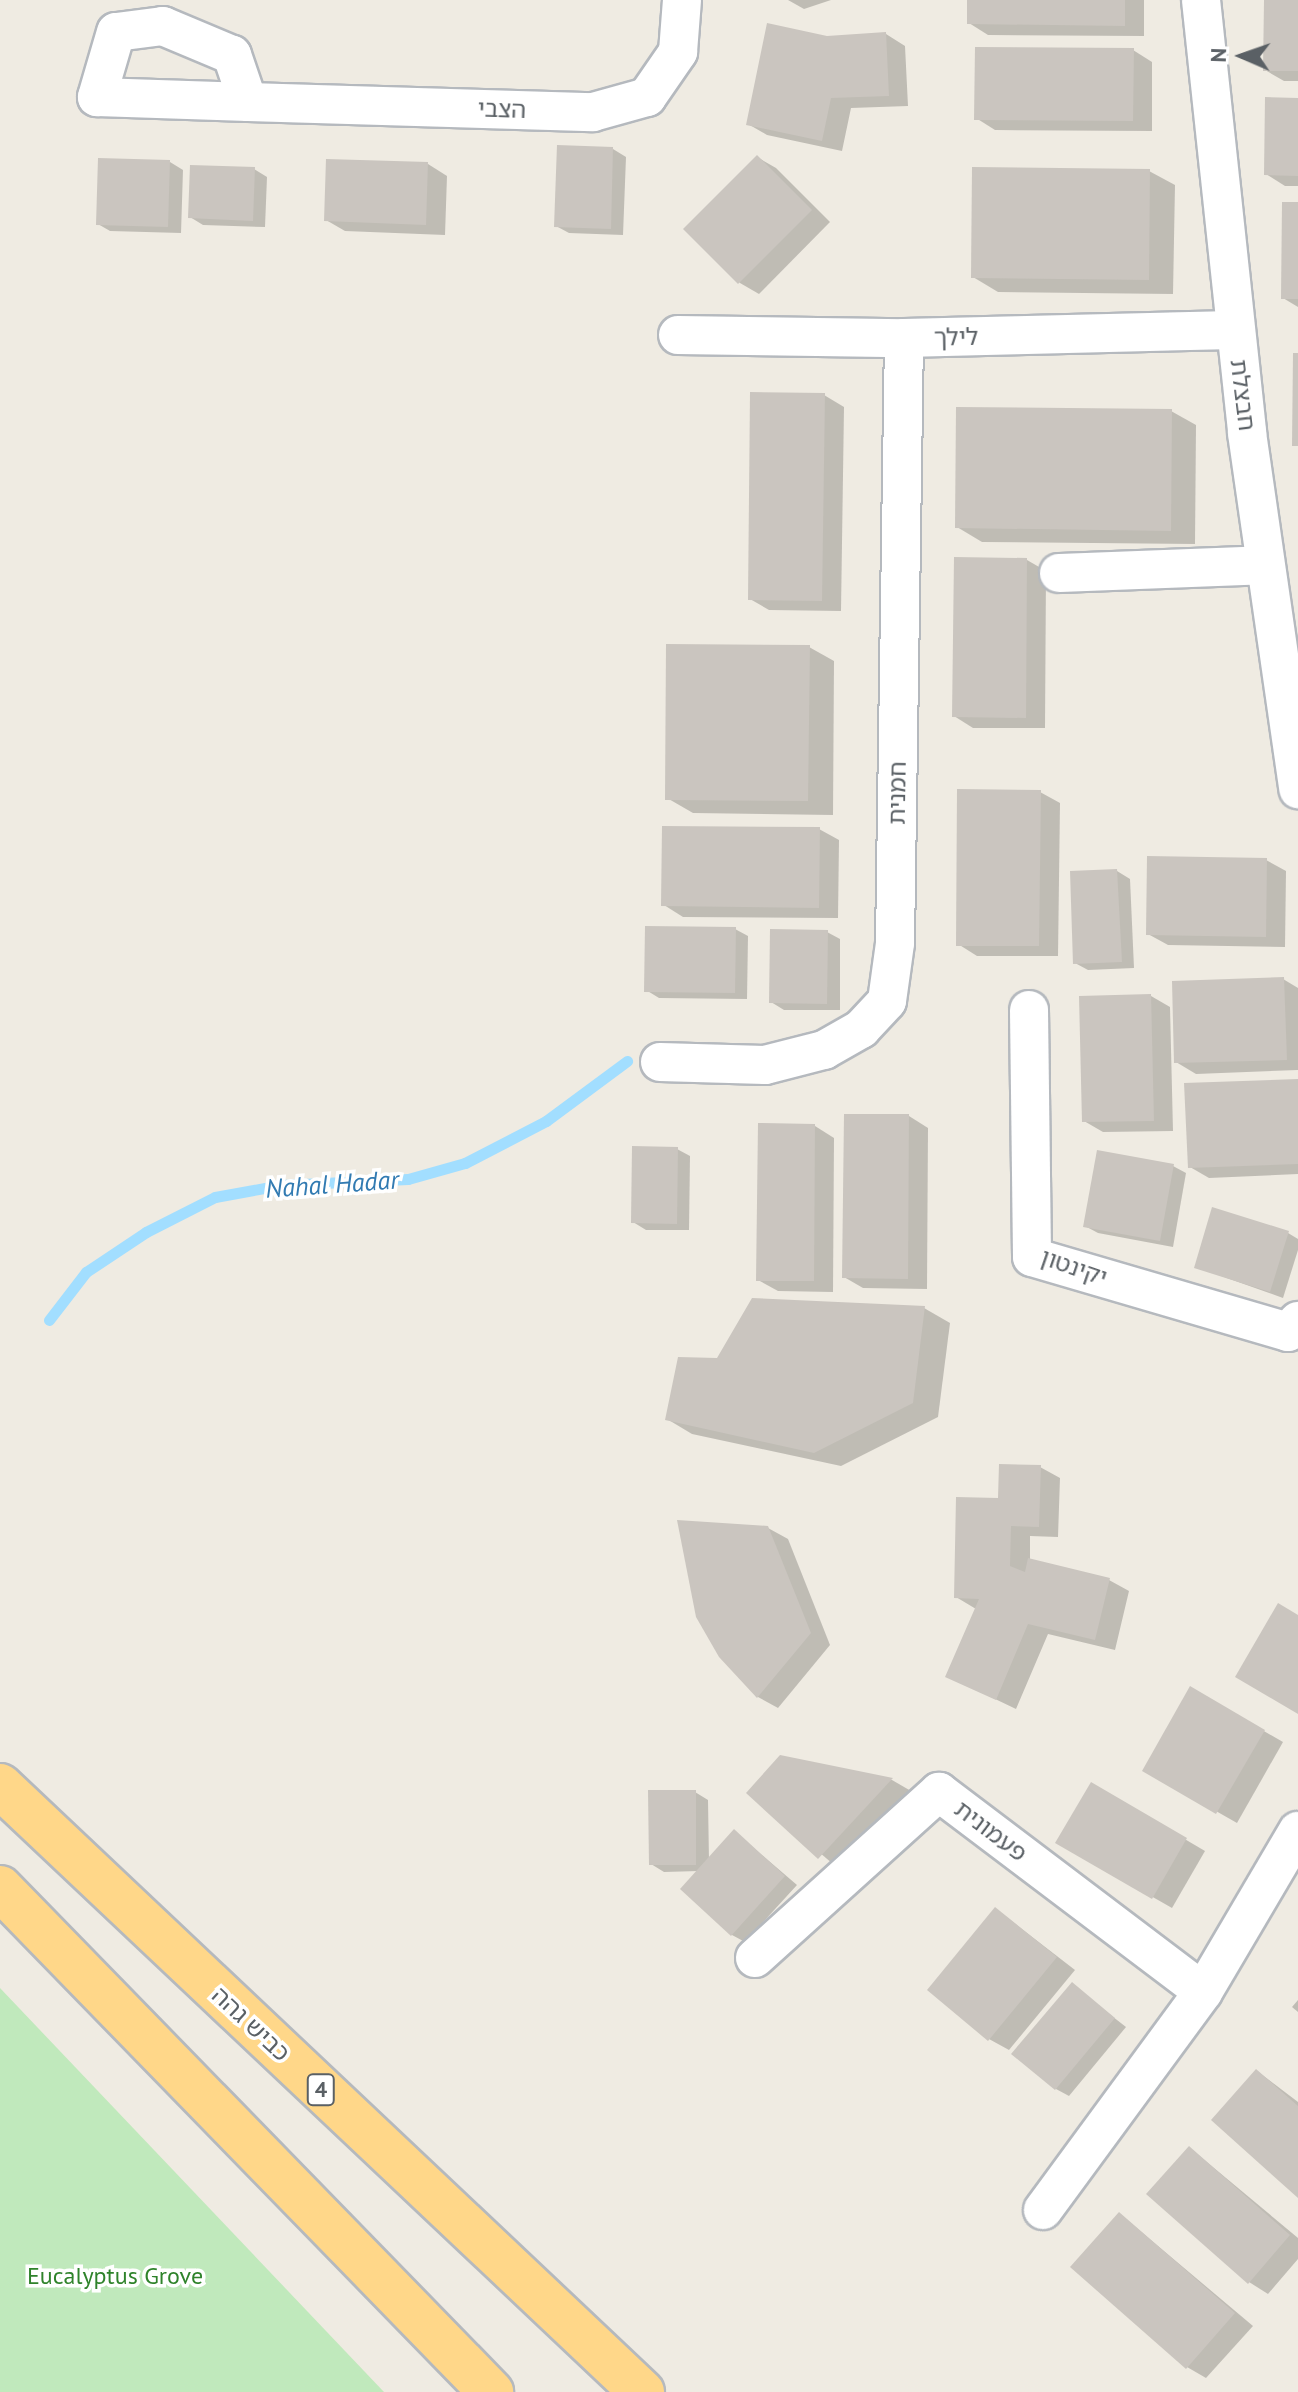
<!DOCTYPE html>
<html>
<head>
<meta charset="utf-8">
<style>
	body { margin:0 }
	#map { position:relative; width:1298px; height:2392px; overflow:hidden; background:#efebe2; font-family:"PT Sans","Noto Sans Hebrew",sans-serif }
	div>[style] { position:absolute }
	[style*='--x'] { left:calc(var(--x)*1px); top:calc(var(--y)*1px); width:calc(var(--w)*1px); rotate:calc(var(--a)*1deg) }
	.green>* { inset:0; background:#c0e9bc }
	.shadow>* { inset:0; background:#0003 }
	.stream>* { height:11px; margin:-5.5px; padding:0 5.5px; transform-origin:5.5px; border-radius:5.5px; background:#a2deff }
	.building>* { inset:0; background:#cac5bf }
	.roads { filter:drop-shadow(2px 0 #b5b9be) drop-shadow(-2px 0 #b5b9be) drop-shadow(0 2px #b5b9be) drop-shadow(0 -2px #b5b9be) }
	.minor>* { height:38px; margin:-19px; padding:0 19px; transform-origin:19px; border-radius:19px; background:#fff }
	.highway>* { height:44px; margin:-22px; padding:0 22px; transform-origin:22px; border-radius:22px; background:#ffd789 }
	span { translate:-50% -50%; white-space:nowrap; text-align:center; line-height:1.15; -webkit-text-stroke:7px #fff; paint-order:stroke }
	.shield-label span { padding:2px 6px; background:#fff; border:2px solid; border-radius:6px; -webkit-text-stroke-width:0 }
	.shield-label { font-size:22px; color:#5a6065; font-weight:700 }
	.street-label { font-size:24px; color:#5a6065 }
	.park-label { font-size:24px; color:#2f832b }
	.water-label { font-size:26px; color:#327bb2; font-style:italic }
	.north { position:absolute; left:1202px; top:16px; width:80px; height:80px; -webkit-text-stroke:6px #fff; paint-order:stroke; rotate:272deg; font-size:22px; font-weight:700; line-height:32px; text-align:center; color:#5a6065 }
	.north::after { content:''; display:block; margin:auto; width:28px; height:36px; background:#5a6065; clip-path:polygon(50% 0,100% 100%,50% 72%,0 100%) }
</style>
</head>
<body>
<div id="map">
	<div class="green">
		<div style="clip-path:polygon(0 1988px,384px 2392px,0 2392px)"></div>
	</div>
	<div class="shadow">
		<div style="clip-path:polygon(788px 0,831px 0,804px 9px)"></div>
		<div style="clip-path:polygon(969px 0,1144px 0,1144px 36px,988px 35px,969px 23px)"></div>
		<div style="clip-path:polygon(1266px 0,1298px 0,1298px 81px,1284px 81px,1265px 70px)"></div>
		<div style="clip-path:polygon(886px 34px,905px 46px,908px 106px,851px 108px,842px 151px,767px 135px,748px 124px)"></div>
		<div style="clip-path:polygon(1133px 50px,1152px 62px,1152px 131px,995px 130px,976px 118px)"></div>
		<div style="clip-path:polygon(1298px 100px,1298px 186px,1285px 186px,1266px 174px)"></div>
		<div style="clip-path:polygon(613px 149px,626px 157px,623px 235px,569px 233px,556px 226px)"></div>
		<div style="clip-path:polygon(757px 157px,776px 168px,830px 222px,759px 294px,740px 283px,686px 229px)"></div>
		<div style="clip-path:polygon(170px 162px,183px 170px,181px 233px,110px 231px,98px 224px)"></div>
		<div style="clip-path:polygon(428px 164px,447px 176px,445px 235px,345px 231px,326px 220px)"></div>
		<div style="clip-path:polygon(254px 169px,267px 177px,265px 227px,203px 225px,190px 217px)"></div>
		<div style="clip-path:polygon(1149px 171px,1175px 185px,1173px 294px,998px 292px,973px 277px)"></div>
		<div style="clip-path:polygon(1298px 204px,1298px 307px,1283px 298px)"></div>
		<div style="clip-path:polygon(824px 395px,844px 407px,841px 611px,769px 610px,750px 599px)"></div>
		<div style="clip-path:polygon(1171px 411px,1196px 425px,1195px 544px,982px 542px,957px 527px)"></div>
		<div style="clip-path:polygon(1027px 560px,1046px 571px,1045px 728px,973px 728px,954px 716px)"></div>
		<div style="clip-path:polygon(809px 647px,834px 661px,833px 815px,693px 813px,667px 798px)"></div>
		<div style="clip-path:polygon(1040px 792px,1060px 803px,1058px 956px,977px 956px,958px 944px)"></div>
		<div style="clip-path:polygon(819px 829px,839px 840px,838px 918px,683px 917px,664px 905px)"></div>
		<div style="clip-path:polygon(1266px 860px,1286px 871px,1285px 947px,1168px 945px,1148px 934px)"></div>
		<div style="clip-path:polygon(1117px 871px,1130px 879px,1134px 968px,1088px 970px,1075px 963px)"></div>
		<div style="clip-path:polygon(735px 929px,748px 936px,747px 999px,659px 998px,646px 990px)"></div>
		<div style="clip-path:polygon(827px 932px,840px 939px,840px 1010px,784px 1010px,771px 1002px)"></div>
		<div style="clip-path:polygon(1283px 979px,1298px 988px,1298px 1070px,1196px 1074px,1176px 1062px)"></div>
		<div style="clip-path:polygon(1151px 996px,1170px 1007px,1173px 1131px,1103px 1132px,1084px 1121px)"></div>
		<div style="clip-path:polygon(1298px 1081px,1298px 1174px,1209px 1178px,1190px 1167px)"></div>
		<div style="clip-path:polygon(909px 1116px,928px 1128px,927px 1289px,863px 1288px,844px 1277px)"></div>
		<div style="clip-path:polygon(815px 1126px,834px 1138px,833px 1292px,778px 1291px,758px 1280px)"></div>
		<div style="clip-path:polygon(677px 1149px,690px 1156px,689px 1230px,646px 1230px,633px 1222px)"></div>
		<div style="clip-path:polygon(1173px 1166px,1186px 1173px,1173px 1247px,1098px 1233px,1085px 1226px)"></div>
		<div style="clip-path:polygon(1288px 1233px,1298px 1239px,1298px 1250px,1283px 1298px,1196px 1267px)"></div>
		<div style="clip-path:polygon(924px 1308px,950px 1323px,938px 1417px,841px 1466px,692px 1434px,667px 1419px,718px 1360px)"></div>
		<div style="clip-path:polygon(1040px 1467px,1060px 1478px,1058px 1537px,1030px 1536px,1030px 1560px,1109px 1580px,1129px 1591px,1115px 1650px,1048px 1634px,1016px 1709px,947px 1676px,976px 1609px,956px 1597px,1000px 1500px)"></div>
		<div style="clip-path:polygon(768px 1528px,788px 1539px,830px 1645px,778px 1708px,758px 1697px,721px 1656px)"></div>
		<div style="clip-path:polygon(1191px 1689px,1283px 1742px,1237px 1823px,1144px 1770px)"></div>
		<div style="clip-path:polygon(780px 1758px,892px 1780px,911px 1791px,839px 1869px,749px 1793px)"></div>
		<div style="clip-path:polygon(1091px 1784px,1205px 1851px,1172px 1908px,1058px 1843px)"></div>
		<div style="clip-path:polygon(695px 1792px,708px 1800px,709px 1861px,735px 1832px,797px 1885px,745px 1942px,732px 1935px,699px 1871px,664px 1872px,651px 1864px)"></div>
		<div style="clip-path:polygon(996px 1909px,1075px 1970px,1009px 2050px,989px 2039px)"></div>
		<div style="clip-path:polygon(1072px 1985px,1126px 2027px,1069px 2096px,1056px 2089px)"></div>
		<div style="clip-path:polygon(1298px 2000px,1298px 2012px,1292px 2007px)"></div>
		<div style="clip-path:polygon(1257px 2071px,1298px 2102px,1298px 2195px)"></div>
		<div style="clip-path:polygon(1190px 2148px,1298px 2238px,1298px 2259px,1268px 2294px,1249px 2282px)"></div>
		<div style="clip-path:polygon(1120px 2214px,1253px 2326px,1206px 2378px,1187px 2367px)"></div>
	</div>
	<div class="stream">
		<div style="--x:49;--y:1320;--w:61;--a:-52.4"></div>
		<div style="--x:86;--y:1272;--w:72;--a:-33.7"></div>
		<div style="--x:146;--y:1232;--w:77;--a:-26.9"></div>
		<div style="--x:215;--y:1197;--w:67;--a:-10.3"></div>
		<div style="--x:281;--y:1185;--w:127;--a:-2.7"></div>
		<div style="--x:408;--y:1179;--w:59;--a:-15.7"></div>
		<div style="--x:465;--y:1163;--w:91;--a:-27.4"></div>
		<div style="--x:546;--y:1121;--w:101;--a:-36.5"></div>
	</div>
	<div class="building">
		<div style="clip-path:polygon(967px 0,1125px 0,1125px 26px,967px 24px)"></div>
		<div style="clip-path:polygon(1264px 0,1298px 0,1298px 71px,1263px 71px)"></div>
		<div style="clip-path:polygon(767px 23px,827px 36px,886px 32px,889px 96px,831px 98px,822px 141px,746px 125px)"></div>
		<div style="clip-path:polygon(975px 47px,1134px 48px,1133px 121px,974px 120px)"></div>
		<div style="clip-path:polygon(1265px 97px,1298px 98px,1298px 176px,1264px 175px)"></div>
		<div style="clip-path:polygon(557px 145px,613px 147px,611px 229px,554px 227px)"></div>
		<div style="clip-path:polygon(757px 155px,812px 210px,738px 284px,683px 229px)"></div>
		<div style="clip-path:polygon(98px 158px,170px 160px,168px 227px,96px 225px)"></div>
		<div style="clip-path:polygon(326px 159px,428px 162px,426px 225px,324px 221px)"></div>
		<div style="clip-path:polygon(190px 165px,255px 167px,253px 221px,188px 218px)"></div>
		<div style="clip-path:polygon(972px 167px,1150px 169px,1149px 280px,971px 278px)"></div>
		<div style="clip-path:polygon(1282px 202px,1298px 202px,1298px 299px,1281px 299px)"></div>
		<div style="clip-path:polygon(1293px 353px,1298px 353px,1298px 446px,1292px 446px)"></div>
		<div style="clip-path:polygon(750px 392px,825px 393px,822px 601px,748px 600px)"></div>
		<div style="clip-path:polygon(956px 407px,1172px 409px,1171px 531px,955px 528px)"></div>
		<div style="clip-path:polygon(954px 557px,1027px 558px,1026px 718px,952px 717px)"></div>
		<div style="clip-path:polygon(666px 644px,810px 645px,808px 801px,665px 800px)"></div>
		<div style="clip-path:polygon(957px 789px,1041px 790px,1039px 946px,956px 946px)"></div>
		<div style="clip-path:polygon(662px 826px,820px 827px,819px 908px,661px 906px)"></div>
		<div style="clip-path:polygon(1147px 856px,1267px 858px,1266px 937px,1146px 935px)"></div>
		<div style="clip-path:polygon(1117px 869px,1122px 962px,1073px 964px,1070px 871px)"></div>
		<div style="clip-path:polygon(645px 926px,736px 927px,735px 993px,644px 992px)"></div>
		<div style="clip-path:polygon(770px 929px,828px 930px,827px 1004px,769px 1003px)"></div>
		<div style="clip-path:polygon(1284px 977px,1287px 1060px,1174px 1063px,1172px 981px)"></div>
		<div style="clip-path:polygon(1151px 994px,1154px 1121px,1082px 1122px,1079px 996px)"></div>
		<div style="clip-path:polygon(1298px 1079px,1298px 1164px,1188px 1168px,1184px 1083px)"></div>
		<div style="clip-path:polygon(844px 1114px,909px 1114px,908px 1279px,842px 1278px)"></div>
		<div style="clip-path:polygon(758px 1123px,815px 1124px,814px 1281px,756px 1281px)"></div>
		<div style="clip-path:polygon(632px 1146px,678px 1147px,677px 1224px,631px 1223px)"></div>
		<div style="clip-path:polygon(1097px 1150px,1174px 1164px,1160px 1241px,1083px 1227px)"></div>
		<div style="clip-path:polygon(1212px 1207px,1289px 1231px,1270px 1292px,1194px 1268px)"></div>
		<div style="clip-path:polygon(752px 1298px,925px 1306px,913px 1403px,814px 1453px,665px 1420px,678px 1357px,717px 1358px)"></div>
		<div style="clip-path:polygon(999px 1464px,1041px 1465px,1039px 1527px,1011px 1526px,1010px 1566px,1025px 1572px,1028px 1558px,1110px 1578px,1095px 1640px,1028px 1624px,996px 1700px,945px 1677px,979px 1599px,954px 1598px,956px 1497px,998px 1498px)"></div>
		<div style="clip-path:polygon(677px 1520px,768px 1526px,811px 1633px,757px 1698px,719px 1657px,696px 1617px)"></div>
		<div style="clip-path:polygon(1278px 1603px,1298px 1615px,1298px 1714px,1235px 1677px)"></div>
		<div style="clip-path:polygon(1190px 1686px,1265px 1730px,1216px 1814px,1142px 1771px)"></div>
		<div style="clip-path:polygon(780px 1755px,893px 1778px,818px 1859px,746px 1793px)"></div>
		<div style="clip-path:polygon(1091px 1782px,1187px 1838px,1152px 1899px,1055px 1843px)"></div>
		<div style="clip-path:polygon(648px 1790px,696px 1790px,696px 1865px,649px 1865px)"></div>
		<div style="clip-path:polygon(734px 1829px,785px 1876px,731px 1936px,680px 1889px)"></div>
		<div style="clip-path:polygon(995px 1907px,1057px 1957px,988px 2041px,927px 1990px)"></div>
		<div style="clip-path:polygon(1072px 1982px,1115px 2018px,1055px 2090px,1011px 2054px)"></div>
		<div style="clip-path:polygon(1256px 2069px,1298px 2106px,1298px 2198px,1211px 2120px)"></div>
		<div style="clip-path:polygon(1189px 2146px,1290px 2235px,1248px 2284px,1146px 2194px)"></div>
		<div style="clip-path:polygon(1119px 2212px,1235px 2313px,1186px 2369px,1070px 2267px)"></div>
	</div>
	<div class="roads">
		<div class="minor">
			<div style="--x:1201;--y:0;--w:435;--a:83.9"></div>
			<div style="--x:1247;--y:433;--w:360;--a:81.8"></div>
			<div style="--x:248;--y:102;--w:50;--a:-108.8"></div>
			<div style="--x:232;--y:55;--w:75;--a:-157.2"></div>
			<div style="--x:163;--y:26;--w:47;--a:172.7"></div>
			<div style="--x:116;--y:32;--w:68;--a:106.3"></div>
			<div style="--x:97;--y:97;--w:151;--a:1.9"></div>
			<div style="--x:248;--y:102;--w:345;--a:1.7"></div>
			<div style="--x:593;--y:112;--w:56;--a:-15.5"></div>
			<div style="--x:647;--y:97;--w:55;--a:-55.4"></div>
			<div style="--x:678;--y:52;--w:52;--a:-85.6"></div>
			<div style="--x:678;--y:335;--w:226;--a:0.8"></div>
			<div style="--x:904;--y:338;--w:330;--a:-1.4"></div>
			<div style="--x:1059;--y:573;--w:205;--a:-2.2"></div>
			<div style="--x:1029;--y:1010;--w:247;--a:89.3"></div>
			<div style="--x:1032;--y:1257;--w:267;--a:16.3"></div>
			<div style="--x:1288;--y:1332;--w:15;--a:-48"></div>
			<div style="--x:660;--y:1062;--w:105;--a:1.6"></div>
			<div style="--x:765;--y:1065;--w:61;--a:-14.3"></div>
			<div style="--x:824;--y:1050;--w:43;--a:-29.6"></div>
			<div style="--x:861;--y:1029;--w:38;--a:-47"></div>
			<div style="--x:887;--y:1001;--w:59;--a:-82.1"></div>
			<div style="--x:895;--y:943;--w:605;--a:-89.15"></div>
			<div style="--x:755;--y:1958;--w:248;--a:-42.1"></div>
			<div style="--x:939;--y:1792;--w:331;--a:37.1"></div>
			<div style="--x:1043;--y:2210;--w:270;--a:-53.7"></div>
			<div style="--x:1203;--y:1992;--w:187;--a:-59.5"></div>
		</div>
		<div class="highway">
			<div style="--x:0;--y:1786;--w:883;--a:43.35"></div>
			<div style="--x:0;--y:1888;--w:704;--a:45.75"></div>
		</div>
	</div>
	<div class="shield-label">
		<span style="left:321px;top:2090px">4</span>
	</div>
	<div class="street-label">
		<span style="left:502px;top:109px;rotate:2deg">הצבי</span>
		<span style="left:956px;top:337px;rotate:-1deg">לילך</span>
		<span style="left:1243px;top:395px;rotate:83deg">חבצלת</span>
		<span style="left:897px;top:793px;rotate:-89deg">חמנית</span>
		<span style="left:1074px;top:1267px;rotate:19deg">יקינטון</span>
		<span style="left:991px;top:1831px;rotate:37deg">פעמונית</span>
		<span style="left:251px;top:2024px;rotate:43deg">כביש גהה</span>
	</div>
	<div class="park-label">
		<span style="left:115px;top:2276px">Eucalyptus Grove</span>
	</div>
	<div class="water-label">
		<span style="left:332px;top:1184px;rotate:-4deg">Nahal Hadar</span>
	</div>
	<div class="north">N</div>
</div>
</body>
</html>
